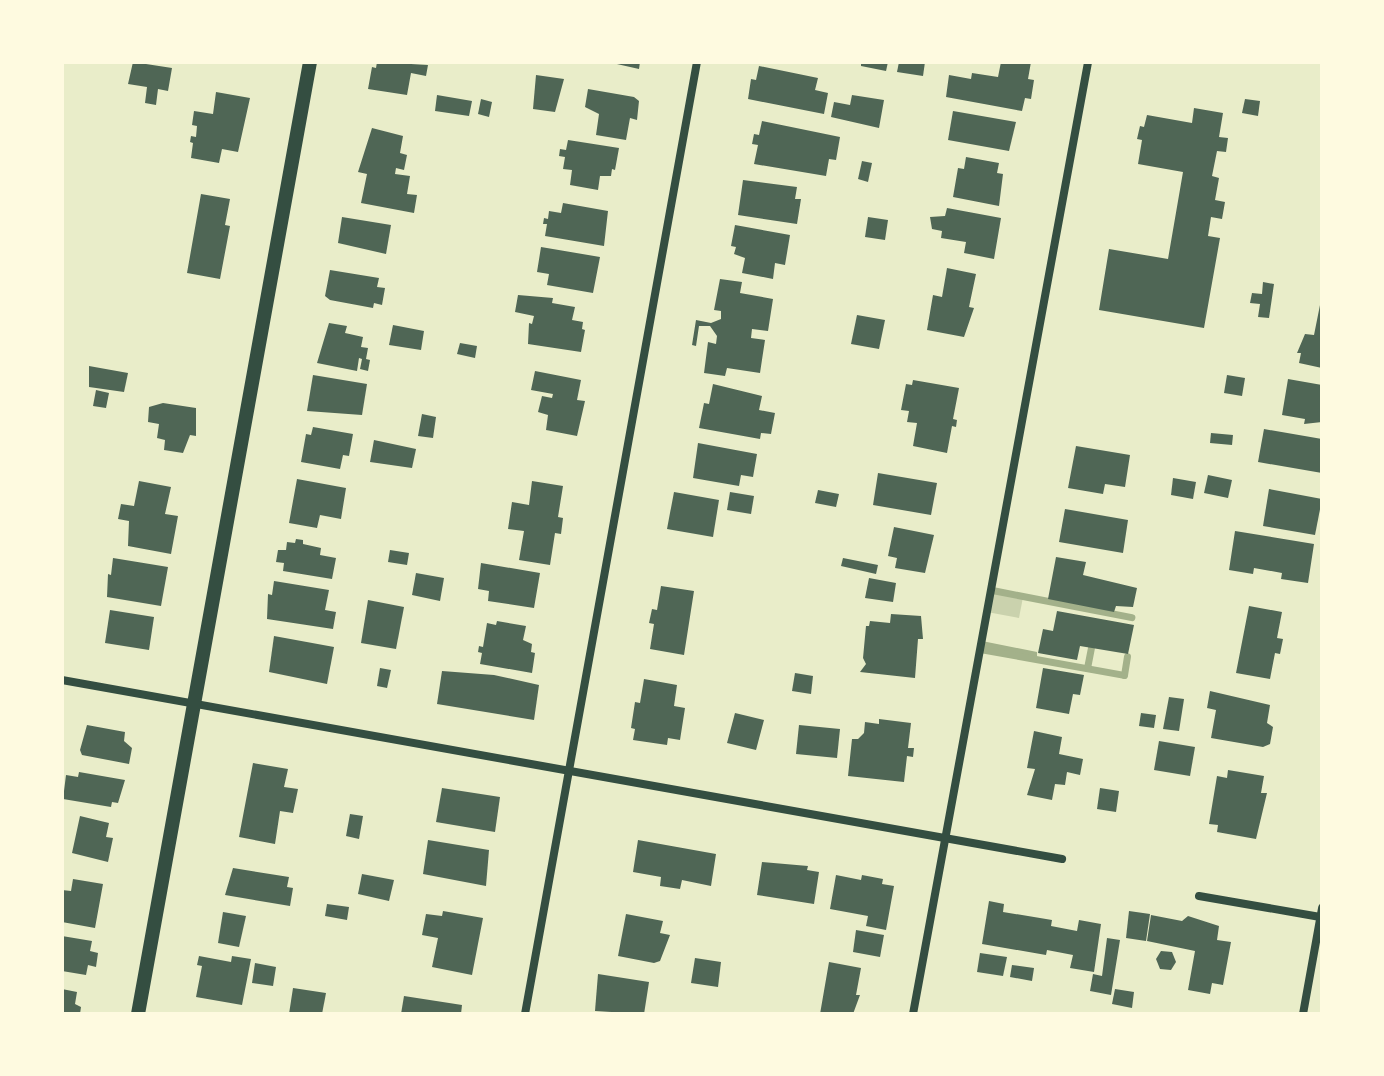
<!DOCTYPE html>
<html>
<head>
<meta charset="utf-8">
<style>
	body { margin:0 }
	#map { position:relative; width:1384px; height:1076px; overflow:hidden; background:#e9edc9; font-family:"Asap Condensed",sans-serif }
	div>[style] { position:absolute }
	[style*='--x'] { left:calc(var(--x)*1px); top:calc(var(--y)*1px); width:calc(var(--w)*1px); rotate:calc(var(--a)*1deg) }
	.green>* { inset:0; background:#cad2ad }
	.water>* { inset:0; background:#a3b18a }
	.stream>* { height:7px; margin:-3.5px; padding:0 3.5px; transform-origin:3.5px; border-radius:3.5px; background:#a3b18a }
	.building>* { inset:0; background:#4f6655 }
	.minor>* { height:8px; margin:-4px; padding:0 4px; transform-origin:4px; border-radius:4px; background:#344e41 }
	.tertiary>* { height:14px; margin:-7px; padding:0 7px; transform-origin:7px; border-radius:7px; background:#344e41 }
	span { translate:-50% -50%; white-space:nowrap; text-align:center; line-height:1.15; -webkit-text-stroke:6px #fefae0; paint-order:stroke }
	.frame { position:absolute; inset:0; border:64px solid #fefae0; pointer-events:none }
</style>
</head>
<body>
<div id="map">
	<div class="green">
		<div style="clip-path:polygon(991px 591px,1023px 597px,1019px 618px,987px 612px)"></div>
	</div>
	<div class="water">
		<div style="clip-path:polygon(982px 641px,1037px 652px,1037px 657px,981px 647px)"></div>
	</div>
	<div class="stream">
		<div style="--x:992;--y:590;--w:142;--a:11"></div>
		<div style="--x:980;--y:649;--w:146;--a:10.2"></div>
		<div style="--x:1124;--y:675;--w:19;--a:-81"></div>
		<div style="--x:1087;--y:668;--w:20;--a:-79"></div>
	</div>
	<div class="building">
		<div style="clip-path:polygon(133px 62px,172px 68px,168px 91px,158px 89px,156px 105px,145px 103px,147px 87px,128px 84px)"></div>
		<div style="clip-path:polygon(377px 62px,428px 65px,426px 76px,411px 73px,407px 95px,368px 89px,372px 67px,376px 68px)"></div>
		<div style="clip-path:polygon(608px 62px,640px 62px,639px 69px)"></div>
		<div style="clip-path:polygon(861px 62px,888px 62px,886px 71px,861px 66px)"></div>
		<div style="clip-path:polygon(899px 62px,925px 62px,923px 76px,897px 72px)"></div>
		<div style="clip-path:polygon(1001px 62px,1031px 62px,1028px 79px,1034px 80px,1031px 99px,1025px 98px,1022px 111px,946px 97px,949px 75px,971px 79px,972px 73px,998px 77px)"></div>
		<div style="clip-path:polygon(759px 66px,818px 78px,815px 90px,828px 93px,824px 114px,748px 99px,751px 79px,756px 80px)"></div>
		<div style="clip-path:polygon(536px 75px,564px 79px,555px 112px,533px 109px)"></div>
		<div style="clip-path:polygon(588px 89px,634px 97px,639px 101px,637px 120px,630px 118px,626px 140px,596px 135px,599px 114px,585px 107px)"></div>
		<div style="clip-path:polygon(216px 92px,250px 98px,238px 152px,222px 149px,219px 163px,191px 158px,193px 143px,190px 142px,191px 136px,196px 137px,197px 126px,192px 125px,194px 111px,213px 114px)"></div>
		<div style="clip-path:polygon(437px 95px,472px 101px,469px 116px,435px 111px)"></div>
		<div style="clip-path:polygon(852px 95px,884px 100px,879px 128px,831px 117px,834px 102px,850px 105px)"></div>
		<div style="clip-path:polygon(481px 99px,492px 102px,489px 117px,478px 114px)"></div>
		<div style="clip-path:polygon(1245px 99px,1260px 101px,1258px 116px,1242px 113px)"></div>
		<div style="clip-path:polygon(1194px 108px,1223px 113px,1219px 137px,1228px 138px,1226px 152px,1217px 151px,1212px 176px,1219px 178px,1215px 200px,1225px 202px,1222px 219px,1211px 217px,1208px 236px,1220px 238px,1204px 328px,1099px 310px,1109px 249px,1168px 259px,1183px 172px,1138px 164px,1142px 140px,1137px 139px,1140px 126px,1144px 127px,1147px 115px,1192px 123px)"></div>
		<div style="clip-path:polygon(953px 111px,1016px 122px,1009px 151px,948px 140px)"></div>
		<div style="clip-path:polygon(762px 121px,840px 137px,836px 160px,829px 159px,826px 176px,754px 164px,758px 145px,752px 144px,754px 134px,759px 135px)"></div>
		<div style="clip-path:polygon(372px 128px,403px 136px,400px 153px,407px 155px,404px 170px,396px 168px,395px 174px,410px 176px,407px 194px,417px 195px,414px 213px,361px 203px,367px 174px,358px 172px)"></div>
		<div style="clip-path:polygon(568px 140px,619px 148px,615px 170px,612px 169px,611px 176px,600px 176px,598px 190px,570px 185px,572px 170px,563px 169px,565px 157px,559px 156px,560px 149px,566px 150px)"></div>
		<div style="clip-path:polygon(966px 157px,999px 163px,997px 173px,1003px 174px,999px 206px,953px 197px,958px 168px,964px 169px)"></div>
		<div style="clip-path:polygon(862px 161px,872px 163px,868px 182px,858px 179px)"></div>
		<div style="clip-path:polygon(743px 180px,797px 187px,795px 199px,801px 199px,797px 224px,738px 215px)"></div>
		<div style="clip-path:polygon(201px 194px,230px 199px,225px 225px,230px 226px,220px 279px,187px 273px)"></div>
		<div style="clip-path:polygon(563px 203px,608px 211px,604px 246px,545px 236px,547px 224px,543px 224px,544px 218px,548px 219px,549px 211px,561px 213px)"></div>
		<div style="clip-path:polygon(947px 208px,1001px 218px,994px 259px,964px 253px,966px 242px,941px 238px,942px 231px,932px 229px,930px 217px,945px 216px)"></div>
		<div style="clip-path:polygon(342px 217px,391px 225px,386px 254px,338px 243px)"></div>
		<div style="clip-path:polygon(868px 217px,888px 220px,885px 240px,865px 237px)"></div>
		<div style="clip-path:polygon(735px 225px,790px 235px,785px 265px,775px 263px,773px 279px,742px 273px,745px 258px,734px 254px,736px 247px,731px 246px)"></div>
		<div style="clip-path:polygon(541px 247px,600px 257px,593px 293px,547px 285px,549px 274px,537px 272px)"></div>
		<div style="clip-path:polygon(947px 268px,976px 274px,969px 307px,974px 308px,964px 337px,927px 330px,933px 295px,942px 297px)"></div>
		<div style="clip-path:polygon(330px 270px,379px 278px,377px 287px,385px 288px,382px 305px,374px 303px,373px 308px,330px 300px,325px 296px)"></div>
		<div style="clip-path:polygon(720px 279px,742px 282px,740px 293px,773px 299px,768px 331px,752px 329px,751px 338px,765px 340px,760px 373px,727px 368px,725px 376px,704px 373px,708px 342px,716px 344px,717px 336px,710px 326px,699px 326px,696px 346px,692px 345px,696px 320px,711px 323px,721px 319px,721px 311px,714px 310px)"></div>
		<div style="clip-path:polygon(1263px 282px,1274px 284px,1269px 318px,1258px 317px,1260px 304px,1250px 303px,1252px 293px,1262px 294px)"></div>
		<div style="clip-path:polygon(518px 295px,553px 298px,552px 303px,575px 307px,572px 320px,583px 322px,582px 329px,585px 330px,581px 352px,528px 344px,529px 323px,532px 324px,534px 316px,515px 312px)"></div>
		<div style="clip-path:polygon(1321px 300px,1322px 300px,1322px 368px,1299px 363px,1301px 353px,1297px 353px,1305px 334px,1314px 335px)"></div>
		<div style="clip-path:polygon(857px 315px,885px 320px,879px 349px,851px 344px)"></div>
		<div style="clip-path:polygon(329px 323px,347px 326px,345px 333px,363px 337px,361px 347px,368px 348px,366px 359px,370px 360px,368px 371px,360px 369px,362px 359px,359px 358px,357px 371px,317px 363px)"></div>
		<div style="clip-path:polygon(393px 325px,424px 331px,421px 350px,389px 345px)"></div>
		<div style="clip-path:polygon(460px 343px,477px 346px,475px 358px,457px 354px)"></div>
		<div style="clip-path:polygon(89px 366px,128px 373px,124px 392px,89px 387px)"></div>
		<div style="clip-path:polygon(535px 371px,581px 380px,577px 400px,585px 401px,577px 436px,546px 430px,548px 415px,538px 412px,542px 396px,552px 398px,553px 394px,531px 390px)"></div>
		<div style="clip-path:polygon(313px 375px,367px 384px,362px 415px,307px 411px)"></div>
		<div style="clip-path:polygon(1227px 375px,1245px 378px,1242px 396px,1224px 393px)"></div>
		<div style="clip-path:polygon(1288px 379px,1322px 385px,1322px 422px,1304px 424px,1305px 419px,1282px 415px)"></div>
		<div style="clip-path:polygon(913px 380px,959px 388px,953px 419px,957px 420px,956px 427px,952px 426px,947px 453px,913px 446px,917px 423px,907px 422px,909px 411px,901px 410px,906px 384px,912px 385px)"></div>
		<div style="clip-path:polygon(713px 384px,762px 396px,759px 410px,775px 413px,771px 434px,761px 433px,760px 439px,699px 428px,704px 403px,709px 404px)"></div>
		<div style="clip-path:polygon(96px 390px,109px 393px,106px 408px,93px 406px)"></div>
		<div style="clip-path:polygon(163px 403px,196px 408px,196px 436px,190px 435px,183px 453px,164px 450px,165px 440px,157px 438px,159px 424px,148px 422px,149px 407px)"></div>
		<div style="clip-path:polygon(422px 414px,436px 417px,433px 438px,418px 436px)"></div>
		<div style="clip-path:polygon(313px 427px,353px 434px,349px 456px,343px 455px,340px 469px,301px 462px,306px 434px,311px 435px)"></div>
		<div style="clip-path:polygon(1264px 429px,1322px 439px,1322px 473px,1258px 462px)"></div>
		<div style="clip-path:polygon(1211px 433px,1233px 435px,1232px 445px,1210px 443px)"></div>
		<div style="clip-path:polygon(374px 440px,416px 449px,412px 468px,370px 462px)"></div>
		<div style="clip-path:polygon(698px 443px,757px 454px,753px 477px,741px 475px,739px 486px,693px 478px)"></div>
		<div style="clip-path:polygon(1076px 446px,1130px 455px,1125px 487px,1105px 484px,1103px 494px,1068px 488px)"></div>
		<div style="clip-path:polygon(878px 473px,937px 483px,931px 515px,873px 505px)"></div>
		<div style="clip-path:polygon(1208px 475px,1232px 480px,1228px 498px,1204px 493px)"></div>
		<div style="clip-path:polygon(1173px 478px,1196px 482px,1193px 499px,1171px 495px)"></div>
		<div style="clip-path:polygon(297px 479px,346px 488px,341px 519px,320px 515px,317px 528px,289px 523px)"></div>
		<div style="clip-path:polygon(139px 481px,171px 487px,165px 514px,178px 516px,171px 554px,128px 546px,129px 521px,118px 519px,121px 504px,134px 506px)"></div>
		<div style="clip-path:polygon(532px 481px,563px 486px,558px 517px,563px 518px,561px 534px,555px 533px,550px 565px,519px 560px,524px 531px,508px 529px,512px 502px,529px 505px)"></div>
		<div style="clip-path:polygon(1269px 489px,1322px 499px,1315px 535px,1263px 526px)"></div>
		<div style="clip-path:polygon(818px 490px,839px 494px,836px 507px,815px 503px)"></div>
		<div style="clip-path:polygon(674px 492px,719px 500px,713px 537px,667px 529px)"></div>
		<div style="clip-path:polygon(730px 492px,754px 496px,751px 514px,727px 510px)"></div>
		<div style="clip-path:polygon(1065px 509px,1128px 520px,1123px 553px,1059px 542px)"></div>
		<div style="clip-path:polygon(894px 527px,934px 535px,925px 573px,895px 568px,897px 558px,888px 556px)"></div>
		<div style="clip-path:polygon(1235px 531px,1314px 544px,1308px 583px,1281px 579px,1282px 573px,1254px 568px,1253px 574px,1229px 570px)"></div>
		<div style="clip-path:polygon(296px 539px,303px 540px,303px 544px,321px 548px,320px 555px,336px 558px,332px 579px,283px 571px,284px 563px,276px 562px,278px 550px,286px 550px,287px 542px,295px 543px)"></div>
		<div style="clip-path:polygon(390px 550px,409px 553px,407px 565px,388px 562px)"></div>
		<div style="clip-path:polygon(1056px 557px,1086px 562px,1083px 575px,1137px 588px,1133px 607px,1116px 606px,1114px 612px,1048px 599px)"></div>
		<div style="clip-path:polygon(113px 558px,168px 567px,161px 606px,107px 597px,108px 574px,111px 575px)"></div>
		<div style="clip-path:polygon(843px 558px,878px 565px,876px 574px,841px 566px)"></div>
		<div style="clip-path:polygon(481px 563px,540px 573px,534px 608px,488px 601px,489px 591px,478px 589px)"></div>
		<div style="clip-path:polygon(416px 573px,444px 578px,440px 601px,412px 595px)"></div>
		<div style="clip-path:polygon(869px 578px,896px 583px,893px 602px,865px 598px)"></div>
		<div style="clip-path:polygon(274px 581px,329px 590px,325px 610px,336px 612px,333px 629px,267px 619px,268px 594px,272px 595px)"></div>
		<div style="clip-path:polygon(661px 586px,694px 591px,684px 655px,650px 649px,654px 624px,649px 623px,652px 609px,657px 610px)"></div>
		<div style="clip-path:polygon(368px 600px,404px 607px,396px 649px,361px 643px)"></div>
		<div style="clip-path:polygon(1249px 606px,1282px 612px,1277px 638px,1283px 639px,1280px 654px,1275px 653px,1270px 679px,1236px 673px)"></div>
		<div style="clip-path:polygon(110px 610px,154px 617px,149px 650px,105px 643px)"></div>
		<div style="clip-path:polygon(1057px 611px,1134px 625px,1128px 654px,1080px 646px,1077px 660px,1038px 653px,1043px 629px,1053px 631px)"></div>
		<div style="clip-path:polygon(891px 614px,921px 616px,923px 639px,918px 639px,915px 678px,860px 672px,866px 664px,863px 658px,866px 626px,869px 626px,870px 621px,890px 623px)"></div>
		<div style="clip-path:polygon(497px 621px,526px 626px,523px 640px,532px 644px,531px 652px,535px 653px,532px 673px,480px 664px,482px 653px,478px 652px,479px 646px,483px 647px,487px 623px,496px 625px)"></div>
		<div style="clip-path:polygon(274px 636px,334px 647px,327px 684px,269px 672px)"></div>
		<div style="clip-path:polygon(380px 668px,391px 670px,387px 688px,377px 686px)"></div>
		<div style="clip-path:polygon(1043px 668px,1084px 675px,1080px 695px,1073px 694px,1069px 714px,1036px 708px)"></div>
		<div style="clip-path:polygon(442px 671px,494px 675px,539px 685px,534px 720px,437px 704px)"></div>
		<div style="clip-path:polygon(795px 673px,813px 676px,811px 694px,792px 691px)"></div>
		<div style="clip-path:polygon(644px 679px,677px 685px,674px 706px,685px 708px,680px 740px,668px 738px,667px 745px,633px 740px,635px 729px,631px 728px,635px 702px,640px 703px)"></div>
		<div style="clip-path:polygon(1210px 691px,1270px 705px,1267px 723px,1273px 727px,1270px 744px,1263px 747px,1211px 738px,1216px 710px,1207px 708px)"></div>
		<div style="clip-path:polygon(1169px 697px,1184px 699px,1179px 731px,1163px 729px)"></div>
		<div style="clip-path:polygon(735px 713px,764px 720px,756px 750px,727px 743px)"></div>
		<div style="clip-path:polygon(1141px 713px,1156px 715px,1154px 728px,1139px 726px)"></div>
		<div style="clip-path:polygon(879px 719px,911px 723px,908px 748px,914px 748px,913px 757px,907px 756px,904px 782px,848px 776px,852px 739px,858px 739px,864px 733px,865px 722px,879px 724px)"></div>
		<div style="clip-path:polygon(87px 725px,125px 732px,124px 741px,132px 748px,129px 764px,82px 755px,80px 750px)"></div>
		<div style="clip-path:polygon(799px 725px,840px 729px,837px 758px,796px 754px)"></div>
		<div style="clip-path:polygon(1034px 731px,1062px 737px,1059px 754px,1083px 759px,1080px 775px,1067px 772px,1065px 785px,1055px 784px,1052px 800px,1027px 795px,1035px 769px,1027px 768px)"></div>
		<div style="clip-path:polygon(1159px 741px,1195px 747px,1190px 776px,1154px 770px)"></div>
		<div style="clip-path:polygon(253px 763px,288px 769px,284px 787px,298px 789px,293px 813px,280px 811px,275px 844px,239px 837px)"></div>
		<div style="clip-path:polygon(1228px 770px,1264px 776px,1261px 793px,1267px 793px,1256px 839px,1217px 832px,1218px 825px,1209px 824px,1217px 776px,1227px 778px)"></div>
		<div style="clip-path:polygon(79px 772px,125px 780px,118px 803px,112px 802px,111px 807px,63px 799px,66px 775px,78px 777px)"></div>
		<div style="clip-path:polygon(442px 788px,500px 797px,495px 832px,436px 822px)"></div>
		<div style="clip-path:polygon(1100px 788px,1119px 791px,1116px 812px,1097px 809px)"></div>
		<div style="clip-path:polygon(350px 814px,363px 816px,359px 839px,346px 836px)"></div>
		<div style="clip-path:polygon(80px 816px,109px 823px,106px 837px,113px 838px,108px 862px,72px 853px)"></div>
		<div style="clip-path:polygon(428px 840px,489px 850px,486px 886px,423px 874px)"></div>
		<div style="clip-path:polygon(638px 840px,716px 854px,711px 886px,682px 880px,680px 889px,660px 886px,661px 877px,633px 872px)"></div>
		<div style="clip-path:polygon(762px 862px,808px 866px,807px 870px,819px 872px,814px 904px,757px 895px)"></div>
		<div style="clip-path:polygon(233px 868px,289px 877px,287px 887px,293px 888px,290px 906px,225px 895px)"></div>
		<div style="clip-path:polygon(362px 874px,394px 880px,389px 901px,358px 894px)"></div>
		<div style="clip-path:polygon(836px 875px,861px 880px,862px 875px,883px 879px,882px 884px,894px 886px,886px 930px,866px 926px,868px 916px,830px 909px)"></div>
		<div style="clip-path:polygon(73px 879px,103px 884px,95px 928px,62px 922px,62px 890px,71px 891px)"></div>
		<div style="clip-path:polygon(989px 901px,1004px 904px,1003px 912px,1052px 920px,1051px 926px,1077px 931px,1079px 920px,1101px 924px,1094px 972px,1070px 968px,1073px 955px,1047px 950px,1046px 955px,982px 944px)"></div>
		<div style="clip-path:polygon(327px 904px,349px 907px,347px 920px,325px 916px)"></div>
		<div style="clip-path:polygon(443px 911px,483px 918px,472px 975px,432px 967px,438px 938px,422px 935px,426px 914px,442px 916px)"></div>
		<div style="clip-path:polygon(1129px 911px,1150px 914px,1146px 941px,1126px 938px)"></div>
		<div style="clip-path:polygon(223px 912px,246px 916px,239px 947px,218px 943px)"></div>
		<div style="clip-path:polygon(626px 914px,663px 921px,660px 933px,670px 935px,660px 961px,654px 963px,618px 956px)"></div>
		<div style="clip-path:polygon(1151px 915px,1182px 921px,1188px 916px,1219px 926px,1217px 940px,1231px 942px,1223px 985px,1212px 983px,1210px 994px,1188px 990px,1195px 951px,1147px 941px)"></div>
		<div style="clip-path:polygon(856px 930px,884px 935px,880px 957px,853px 952px)"></div>
		<div style="clip-path:polygon(62px 936px,92px 941px,90px 951px,98px 953px,96px 967px,88px 965px,86px 975px,62px 971px)"></div>
		<div style="clip-path:polygon(1107px 938px,1120px 940px,1111px 995px,1090px 991px,1093px 974px,1102px 976px)"></div>
		<div style="clip-path:polygon(1161px 951px,1172px 952px,1176px 962px,1171px 970px,1160px 969px,1156px 959px)"></div>
		<div style="clip-path:polygon(980px 953px,1007px 957px,1003px 976px,977px 972px)"></div>
		<div style="clip-path:polygon(199px 956px,231px 962px,232px 956px,251px 959px,242px 1005px,196px 997px,202px 966px,197px 965px)"></div>
		<div style="clip-path:polygon(695px 958px,721px 962px,718px 987px,691px 983px)"></div>
		<div style="clip-path:polygon(829px 962px,861px 968px,856px 995px,860px 995px,853px 1014px,820px 1014px)"></div>
		<div style="clip-path:polygon(255px 963px,276px 967px,273px 986px,252px 983px)"></div>
		<div style="clip-path:polygon(1012px 965px,1034px 968px,1032px 981px,1010px 977px)"></div>
		<div style="clip-path:polygon(598px 974px,649px 982px,644px 1014px,595px 1011px)"></div>
		<div style="clip-path:polygon(293px 988px,326px 993px,322px 1014px,289px 1014px)"></div>
		<div style="clip-path:polygon(62px 989px,77px 992px,75px 1004px,81px 1007px,80px 1014px,62px 1014px)"></div>
		<div style="clip-path:polygon(1115px 989px,1134px 992px,1132px 1008px,1112px 1004px)"></div>
		<div style="clip-path:polygon(404px 996px,462px 1005px,461px 1014px,401px 1014px)"></div>
	</div>
	<div class="minor">
		<div style="--x:62;--y:680;--w:1016;--a:10.15"></div>
		<div style="--x:1199;--y:896;--w:123;--a:9.8"></div>
		<div style="--x:525;--y:1014;--w:967;--a:-79.76"></div>
		<div style="--x:913;--y:1014;--w:968;--a:-79.58"></div>
		<div style="--x:1303;--y:1014;--w:108;--a:-79.8"></div>
	</div>
	<div class="tertiary">
		<div style="--x:138;--y:1014;--w:967;--a:-79.76"></div>
	</div>
	<div class="frame"></div>
</div>
</body>
</html>
